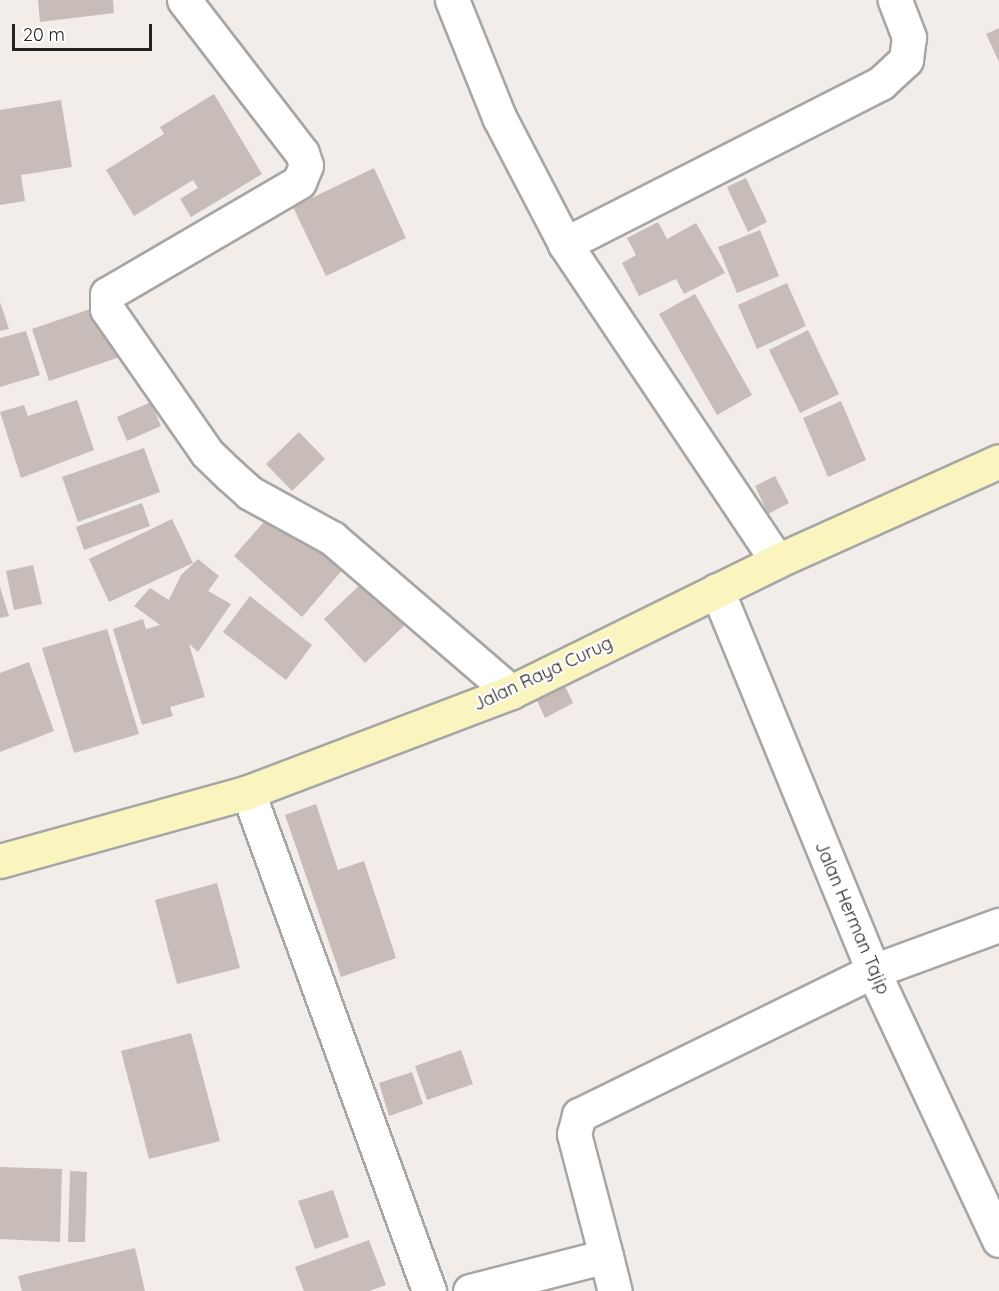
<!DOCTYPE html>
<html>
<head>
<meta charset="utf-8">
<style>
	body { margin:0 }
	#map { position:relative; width:999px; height:1291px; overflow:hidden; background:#f2ede9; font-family:Quicksand,sans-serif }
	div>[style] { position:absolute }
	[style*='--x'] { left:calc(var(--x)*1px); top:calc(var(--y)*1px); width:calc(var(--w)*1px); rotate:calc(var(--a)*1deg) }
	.building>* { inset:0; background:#c7bcb8 }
	.roads { filter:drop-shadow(2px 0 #a6a6a6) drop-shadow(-2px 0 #a6a6a6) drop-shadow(0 2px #a6a6a6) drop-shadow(0 -2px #a6a6a6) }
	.street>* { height:33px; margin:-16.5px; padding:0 16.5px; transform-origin:16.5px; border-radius:16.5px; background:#fff }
	.secondary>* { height:33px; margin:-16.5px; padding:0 16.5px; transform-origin:16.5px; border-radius:16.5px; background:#faf4be }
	span { translate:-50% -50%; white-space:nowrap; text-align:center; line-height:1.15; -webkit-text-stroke:4.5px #fff; paint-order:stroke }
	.street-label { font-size:18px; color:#222 }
	.scale { position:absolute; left:12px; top:24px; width:140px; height:27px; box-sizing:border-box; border:3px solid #222; border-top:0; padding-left:8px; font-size:18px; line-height:21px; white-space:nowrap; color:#222; -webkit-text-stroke:4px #fff; paint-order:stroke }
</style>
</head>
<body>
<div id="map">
	<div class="building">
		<div style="clip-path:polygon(38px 0,113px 0,114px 13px,40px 22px)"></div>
		<div style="clip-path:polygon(999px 28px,999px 62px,986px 34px)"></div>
		<div style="clip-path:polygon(214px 94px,262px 174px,191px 217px,180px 199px,198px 188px,193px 180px,134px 216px,106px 170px,164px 134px,160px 127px)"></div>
		<div style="clip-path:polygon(61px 100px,72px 167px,21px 175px,25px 201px,0 205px,0 110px)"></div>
		<div style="clip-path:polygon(374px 168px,406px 238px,326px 276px,293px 207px)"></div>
		<div style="clip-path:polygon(746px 178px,767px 222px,748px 232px,727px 187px)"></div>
		<div style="clip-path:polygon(658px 222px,667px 239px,696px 223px,725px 273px,684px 294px,676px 279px,639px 296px,622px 263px,636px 255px,627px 238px)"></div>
		<div style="clip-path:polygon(760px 230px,779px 276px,737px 293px,718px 247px)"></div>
		<div style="clip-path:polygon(787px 283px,806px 326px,757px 349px,738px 305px)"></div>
		<div style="clip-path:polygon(695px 294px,752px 395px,717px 415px,659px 314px)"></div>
		<div style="clip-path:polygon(0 302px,9px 329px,0 331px)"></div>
		<div style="clip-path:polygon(102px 305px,120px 357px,49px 381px,32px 329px)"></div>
		<div style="clip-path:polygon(808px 330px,839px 394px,800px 413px,769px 350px)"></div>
		<div style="clip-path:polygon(26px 331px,40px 375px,0 387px,0 338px)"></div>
		<div style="clip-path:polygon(77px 400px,94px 450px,21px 478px,0 412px,24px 405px,28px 416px)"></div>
		<div style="clip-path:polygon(841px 401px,866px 460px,828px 477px,803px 418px)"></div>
		<div style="clip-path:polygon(151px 402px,161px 426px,127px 441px,117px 417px)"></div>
		<div style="clip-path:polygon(299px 432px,325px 459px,292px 491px,266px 464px)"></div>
		<div style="clip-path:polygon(144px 448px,160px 492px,78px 522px,62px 477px)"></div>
		<div style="clip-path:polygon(775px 476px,789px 503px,768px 514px,755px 486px)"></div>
		<div style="clip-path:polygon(142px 503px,150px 526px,84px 550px,76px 527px)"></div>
		<div style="clip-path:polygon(276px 508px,344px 568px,302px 617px,234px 556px)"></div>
		<div style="clip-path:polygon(172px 519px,193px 563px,109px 602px,89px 559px)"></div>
		<div style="clip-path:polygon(198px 559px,219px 576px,208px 591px,231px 604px,198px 652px,189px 644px,205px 697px,170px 707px,173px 716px,142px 725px,113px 629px,143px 619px,146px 629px,160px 625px,134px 606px,150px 588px,169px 600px,181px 575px)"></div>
		<div style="clip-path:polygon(33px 565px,42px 604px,14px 610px,6px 571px)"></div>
		<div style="clip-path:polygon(365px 580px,406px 624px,365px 663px,324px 619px)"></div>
		<div style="clip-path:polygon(0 587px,9px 616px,0 618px)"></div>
		<div style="clip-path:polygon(250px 596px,312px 645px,286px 680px,223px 632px)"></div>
		<div style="clip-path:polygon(107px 629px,139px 734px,74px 753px,42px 648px)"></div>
		<div style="clip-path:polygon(29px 662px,54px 731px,0 752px,0 673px)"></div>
		<div style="clip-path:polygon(558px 671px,573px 703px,545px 718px,530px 685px)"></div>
		<div style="clip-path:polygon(316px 804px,338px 870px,364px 861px,396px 958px,341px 977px,285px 815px)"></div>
		<div style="clip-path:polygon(217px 883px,240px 968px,177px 984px,155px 900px)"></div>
		<div style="clip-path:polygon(191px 1033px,220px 1141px,149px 1159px,121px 1051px)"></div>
		<div style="clip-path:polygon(461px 1050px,473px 1084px,427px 1100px,415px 1066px)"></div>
		<div style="clip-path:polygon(412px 1072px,423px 1104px,389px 1116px,379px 1083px)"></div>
		<div style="clip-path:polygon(0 1167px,62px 1169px,60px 1242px,0 1239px)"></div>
		<div style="clip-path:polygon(70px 1171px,87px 1172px,85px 1242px,68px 1242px)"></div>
		<div style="clip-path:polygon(333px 1190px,349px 1237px,315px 1249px,298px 1201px)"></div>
		<div style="clip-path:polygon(369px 1240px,386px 1285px,369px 1291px,304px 1291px,295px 1267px)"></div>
		<div style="clip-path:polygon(135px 1248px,145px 1291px,22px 1291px,18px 1276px)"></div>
	</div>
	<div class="roads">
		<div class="street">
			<div style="--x:184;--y:0;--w:193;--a:52.4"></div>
			<div style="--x:302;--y:153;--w:13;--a:72"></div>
			<div style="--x:306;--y:165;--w:18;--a:112"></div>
			<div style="--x:299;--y:182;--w:222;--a:149.7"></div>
			<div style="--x:107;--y:294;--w:15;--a:90"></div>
			<div style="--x:107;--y:309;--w:175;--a:55.2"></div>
			<div style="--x:207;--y:453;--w:32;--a:44"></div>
			<div style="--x:230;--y:475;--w:27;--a:42"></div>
			<div style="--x:250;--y:493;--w:94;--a:28.8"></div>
			<div style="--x:332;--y:538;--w:236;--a:40.7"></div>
			<div style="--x:452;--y:0;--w:126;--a:68.1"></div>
			<div style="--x:499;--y:117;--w:143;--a:62.5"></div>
			<div style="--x:565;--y:244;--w:381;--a:56.2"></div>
			<div style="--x:565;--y:244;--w:355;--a:-27"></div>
			<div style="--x:881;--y:83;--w:34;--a:-43"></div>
			<div style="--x:906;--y:60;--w:23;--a:-83"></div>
			<div style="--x:909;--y:37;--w:40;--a:-111"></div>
			<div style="--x:717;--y:590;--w:412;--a:67.7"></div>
			<div style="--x:873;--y:971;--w:297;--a:64.9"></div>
			<div style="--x:248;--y:792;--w:531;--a:70.06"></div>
			<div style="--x:606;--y:1256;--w:126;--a:-104.7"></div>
			<div style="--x:574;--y:1134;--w:20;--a:-75"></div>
			<div style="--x:579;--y:1115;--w:327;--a:-26.1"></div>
			<div style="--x:873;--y:971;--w:134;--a:-20.1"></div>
			<div style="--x:470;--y:1291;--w:140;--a:-14.4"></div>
			<div style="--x:606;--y:1256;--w:36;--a:76"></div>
		</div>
		<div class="secondary">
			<div style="--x:0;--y:861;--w:257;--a:-15.5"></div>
			<div style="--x:248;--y:792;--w:281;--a:-20.8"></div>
			<div style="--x:511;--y:692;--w:297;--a:-26.2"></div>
			<div style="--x:777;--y:561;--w:243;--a:-24.2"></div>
		</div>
	</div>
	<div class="street-label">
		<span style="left:543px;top:674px;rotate:-25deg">Jalan Raya Curug</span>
		<span style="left:852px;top:918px;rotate:67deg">Jalan Herman Tajip</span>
	</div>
	<div class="scale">20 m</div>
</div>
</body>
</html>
